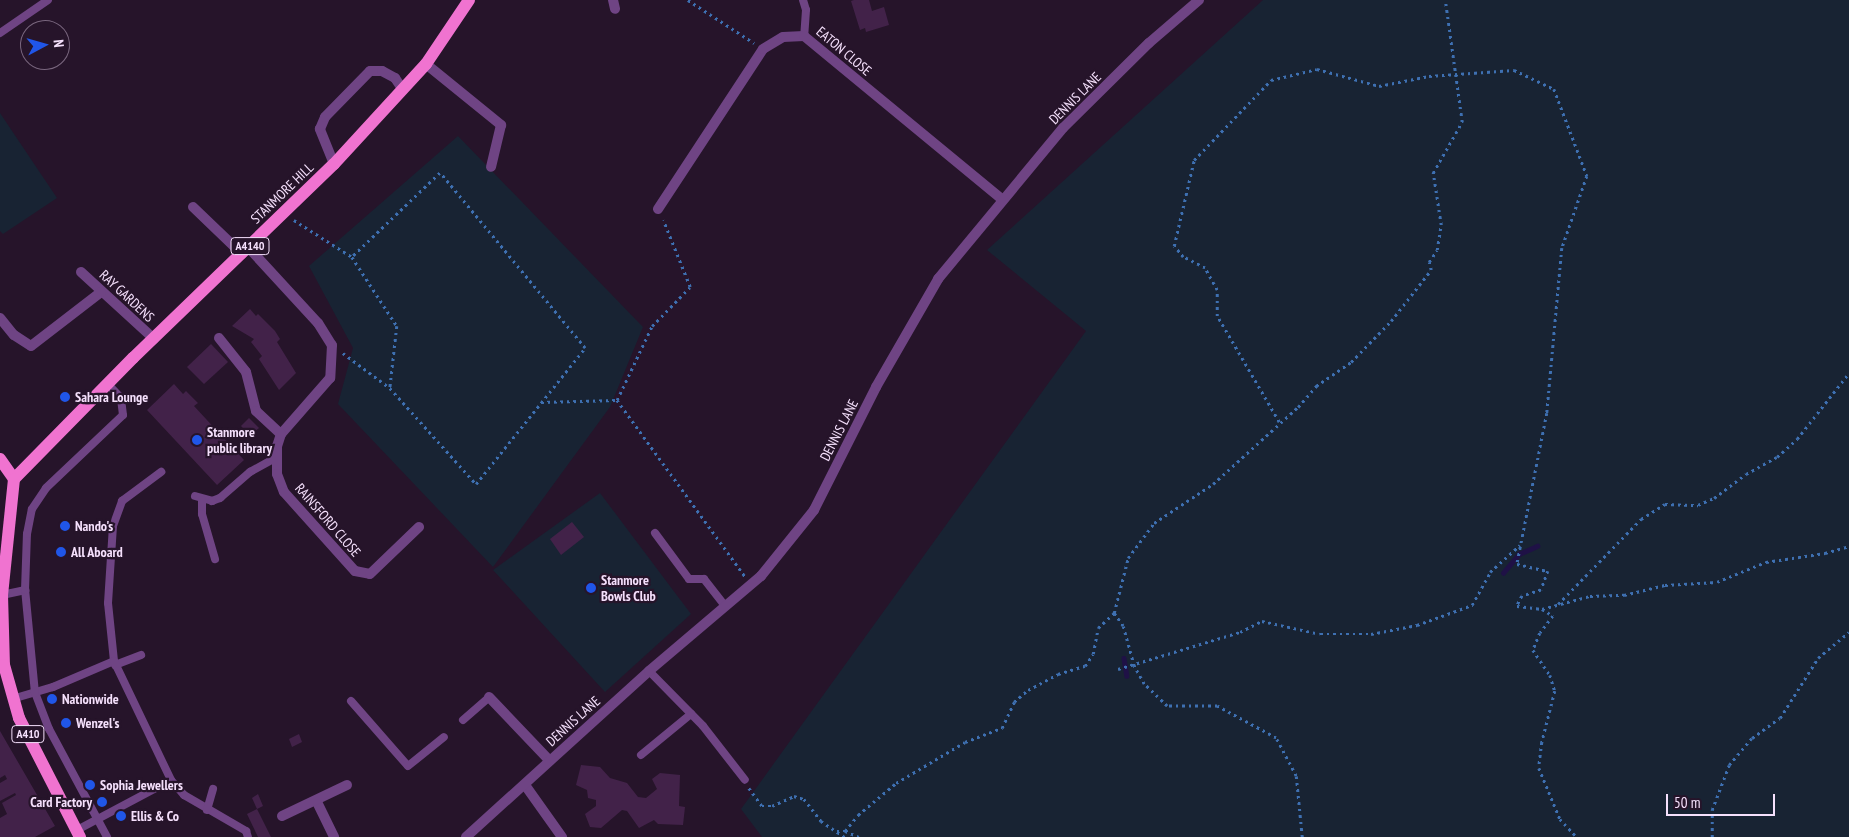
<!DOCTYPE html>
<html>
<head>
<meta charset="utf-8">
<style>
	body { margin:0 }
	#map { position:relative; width:1849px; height:837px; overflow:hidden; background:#26142a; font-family:"PT Sans Narrow",sans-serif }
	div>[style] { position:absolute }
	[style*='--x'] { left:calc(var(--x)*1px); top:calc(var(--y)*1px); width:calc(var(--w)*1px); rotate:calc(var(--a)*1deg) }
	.green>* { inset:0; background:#182333 }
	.stream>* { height:4.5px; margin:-2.25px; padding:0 2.25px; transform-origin:2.25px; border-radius:2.25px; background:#1f1146 }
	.building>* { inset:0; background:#422249 }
	.path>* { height:2.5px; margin-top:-1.25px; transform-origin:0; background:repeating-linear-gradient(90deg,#3e70b2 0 2.5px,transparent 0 6.5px) }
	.service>* { height:8px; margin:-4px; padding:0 4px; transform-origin:4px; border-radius:4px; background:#6f4484 }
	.minor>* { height:10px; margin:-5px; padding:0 5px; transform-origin:5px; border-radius:5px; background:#6f4484 }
	.tertiary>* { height:10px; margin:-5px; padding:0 5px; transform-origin:5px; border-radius:5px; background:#6f4484 }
	.primary>* { height:12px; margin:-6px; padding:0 6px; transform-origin:6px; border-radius:6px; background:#f073d0 }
	.dots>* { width:14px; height:14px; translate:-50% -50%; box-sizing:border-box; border:2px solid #26142a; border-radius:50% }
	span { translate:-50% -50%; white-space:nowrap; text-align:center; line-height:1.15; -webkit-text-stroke:4.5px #26142a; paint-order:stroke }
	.shield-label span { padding:1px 4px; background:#26142a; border:1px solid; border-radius:4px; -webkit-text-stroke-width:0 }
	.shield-label { font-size:12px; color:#f5e0fc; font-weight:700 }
	.street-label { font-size:14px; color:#f5e0fc }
	.poi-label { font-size:14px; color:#f5e0fc; font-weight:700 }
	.left { translate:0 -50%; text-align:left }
	.right { translate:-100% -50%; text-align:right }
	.north { position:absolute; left:20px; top:20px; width:50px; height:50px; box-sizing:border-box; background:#26142a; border:1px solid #79667e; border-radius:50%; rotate:84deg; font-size:14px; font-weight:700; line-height:20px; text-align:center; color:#f5e0fc }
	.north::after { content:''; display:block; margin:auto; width:18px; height:22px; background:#2056e8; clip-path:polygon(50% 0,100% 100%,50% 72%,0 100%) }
	.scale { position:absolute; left:1666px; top:794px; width:109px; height:22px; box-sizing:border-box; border:2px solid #f5e0fc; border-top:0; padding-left:6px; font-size:15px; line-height:18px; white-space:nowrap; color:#f5e0fc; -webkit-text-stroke:4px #26142a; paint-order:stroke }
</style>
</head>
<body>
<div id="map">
	<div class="green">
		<div style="clip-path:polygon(1263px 0,1849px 0,1849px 837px,762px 837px,741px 809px,1086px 331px,987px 250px)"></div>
		<div style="clip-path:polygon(0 113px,57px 198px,3px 234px,0 231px)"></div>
		<div style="clip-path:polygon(458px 136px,643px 327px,610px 407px,493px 567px,338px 404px,353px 348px,309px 266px)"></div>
		<div style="clip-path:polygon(600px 493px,691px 614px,605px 692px,493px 570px)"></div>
	</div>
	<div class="stream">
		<div style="--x:1503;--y:573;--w:25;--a:-50"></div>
		<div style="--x:1519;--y:554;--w:20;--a:-24"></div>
		<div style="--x:1124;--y:658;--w:18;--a:81"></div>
	</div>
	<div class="building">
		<div style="clip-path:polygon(854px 0,869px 0,872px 11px,884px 7px,889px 25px,866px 32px,865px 28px,860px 30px,851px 1px)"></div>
		<div style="clip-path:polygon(250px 309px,256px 316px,258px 314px,275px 331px,280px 339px,277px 342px,296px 373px,279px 390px,259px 359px,262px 356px,251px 342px,254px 339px,232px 326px)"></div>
		<div style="clip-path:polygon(211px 344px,228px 362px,204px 384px,187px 367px)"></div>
		<div style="clip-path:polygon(174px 384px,183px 394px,186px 391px,198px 403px,194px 406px,244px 460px,217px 485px,147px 410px)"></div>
		<div style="clip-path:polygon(249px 418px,259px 428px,250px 435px,241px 426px)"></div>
		<div style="clip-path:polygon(572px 522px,584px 537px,561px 555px,550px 539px)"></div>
		<div style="clip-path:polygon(0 731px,55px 826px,35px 837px,0 837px,0 818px,7px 814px,2px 803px,16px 795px,15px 793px,0 801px,0 783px,7px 779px,5px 775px,0 778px)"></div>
		<div style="clip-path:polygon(299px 734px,302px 742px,292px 747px,289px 739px)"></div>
		<div style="clip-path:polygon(581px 765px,600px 767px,610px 778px,627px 783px,638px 797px,646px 798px,657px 789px,652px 779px,660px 773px,680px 775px,679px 806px,685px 807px,683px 825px,658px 824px,654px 820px,639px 828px,627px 811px,622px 810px,601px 828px,590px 827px,585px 814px,596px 806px,596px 800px,588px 798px,587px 790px,576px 785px)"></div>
		<div style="clip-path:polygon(258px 794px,263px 806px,257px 809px,252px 798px)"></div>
		<div style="clip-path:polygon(257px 809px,271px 837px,258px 837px,247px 814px)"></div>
	</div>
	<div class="path">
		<div style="--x:688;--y:0;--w:79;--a:33.1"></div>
		<div style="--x:294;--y:220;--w:69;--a:32.5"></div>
		<div style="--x:352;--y:257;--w:82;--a:56.9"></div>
		<div style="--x:397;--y:326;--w:62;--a:96.4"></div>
		<div style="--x:390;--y:388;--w:129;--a:48.1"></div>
		<div style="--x:476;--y:484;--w:174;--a:-51.3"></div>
		<div style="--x:585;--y:348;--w:227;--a:-129.6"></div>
		<div style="--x:440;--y:173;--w:122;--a:136.3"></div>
		<div style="--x:343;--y:353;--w:59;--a:36.7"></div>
		<div style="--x:617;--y:400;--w:82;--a:-64.7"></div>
		<div style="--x:652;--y:326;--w:54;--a:-45.7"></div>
		<div style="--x:690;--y:287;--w:72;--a:-111.9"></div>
		<div style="--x:541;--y:402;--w:76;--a:-1.5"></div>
		<div style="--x:617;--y:400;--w:218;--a:54"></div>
		<div style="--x:1279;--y:422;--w:123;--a:-120.3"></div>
		<div style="--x:1217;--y:316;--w:26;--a:-90"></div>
		<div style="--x:1217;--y:290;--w:25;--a:-119"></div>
		<div style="--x:1205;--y:268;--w:25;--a:-153"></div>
		<div style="--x:1183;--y:257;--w:14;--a:-129"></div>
		<div style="--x:1174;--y:246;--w:88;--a:-76.9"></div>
		<div style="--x:1194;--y:160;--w:111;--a:-46.1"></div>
		<div style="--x:1271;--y:80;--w:47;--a:-13.4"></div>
		<div style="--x:1317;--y:69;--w:64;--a:15.3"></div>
		<div style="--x:1379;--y:86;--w:51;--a:-11.3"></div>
		<div style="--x:1429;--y:76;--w:85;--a:-4"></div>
		<div style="--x:1514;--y:70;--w:44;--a:25.4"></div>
		<div style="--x:1554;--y:89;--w:93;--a:69.2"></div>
		<div style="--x:1587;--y:176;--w:76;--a:109.1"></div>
		<div style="--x:1562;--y:248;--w:166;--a:95.2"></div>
		<div style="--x:1547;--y:413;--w:154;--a:101.2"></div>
		<div style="--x:1517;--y:564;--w:32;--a:13"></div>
		<div style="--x:1548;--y:571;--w:20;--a:110"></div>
		<div style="--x:1541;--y:590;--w:20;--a:162"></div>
		<div style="--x:1522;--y:596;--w:11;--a:117"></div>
		<div style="--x:1517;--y:606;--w:25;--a:7"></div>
		<div style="--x:1542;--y:609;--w:50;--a:-15.2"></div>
		<div style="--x:1590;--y:596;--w:34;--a:-2"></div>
		<div style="--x:1624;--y:595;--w:42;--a:-13.7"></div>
		<div style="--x:1665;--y:585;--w:52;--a:-3.3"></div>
		<div style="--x:1717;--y:582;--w:53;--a:-22.2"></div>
		<div style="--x:1766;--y:562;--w:60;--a:-8.7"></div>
		<div style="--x:1825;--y:553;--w:25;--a:-16"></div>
		<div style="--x:1558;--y:604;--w:119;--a:-45.7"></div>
		<div style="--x:1641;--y:519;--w:28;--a:-32"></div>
		<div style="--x:1665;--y:504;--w:33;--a:2"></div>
		<div style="--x:1698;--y:505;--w:17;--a:-24"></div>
		<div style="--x:1714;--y:498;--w:40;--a:-37"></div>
		<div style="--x:1746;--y:474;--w:35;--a:-29"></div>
		<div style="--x:1777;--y:457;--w:27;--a:-42"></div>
		<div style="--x:1797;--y:439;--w:84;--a:-51.8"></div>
		<div style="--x:1542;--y:609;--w:13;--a:32"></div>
		<div style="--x:1553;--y:616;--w:21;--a:127"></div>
		<div style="--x:1540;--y:633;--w:18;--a:112"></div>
		<div style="--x:1533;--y:650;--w:30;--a:56"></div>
		<div style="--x:1550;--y:675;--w:17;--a:73"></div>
		<div style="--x:1555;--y:691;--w:53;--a:104.3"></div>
		<div style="--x:1542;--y:742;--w:26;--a:97"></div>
		<div style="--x:1539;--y:768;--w:55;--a:67.6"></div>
		<div style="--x:1560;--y:819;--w:25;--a:47"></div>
		<div style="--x:1118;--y:669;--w:127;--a:-16.9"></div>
		<div style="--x:1240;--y:632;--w:25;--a:-27"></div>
		<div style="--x:1262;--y:621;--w:59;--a:12.6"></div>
		<div style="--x:1320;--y:634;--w:51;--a:0"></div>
		<div style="--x:1371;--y:634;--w:47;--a:-11.1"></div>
		<div style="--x:1417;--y:625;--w:59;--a:-20"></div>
		<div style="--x:1472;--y:605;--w:38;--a:-61"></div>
		<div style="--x:1490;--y:572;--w:40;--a:-42"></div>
		<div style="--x:749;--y:788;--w:22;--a:54"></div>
		<div style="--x:762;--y:806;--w:10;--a:0"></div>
		<div style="--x:772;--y:806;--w:24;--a:-24"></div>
		<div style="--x:794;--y:796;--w:10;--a:17"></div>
		<div style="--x:804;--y:799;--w:28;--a:52"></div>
		<div style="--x:821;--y:821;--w:29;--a:34"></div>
		<div style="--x:837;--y:831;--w:8;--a:0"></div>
		<div style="--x:845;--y:831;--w:21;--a:-51"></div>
		<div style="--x:858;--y:815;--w:50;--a:-40.1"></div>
		<div style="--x:896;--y:783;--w:80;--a:-30.7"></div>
		<div style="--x:965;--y:742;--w:40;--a:-21"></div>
		<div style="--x:1002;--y:728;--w:29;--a:-65"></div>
		<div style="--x:1014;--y:702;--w:18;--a:-41"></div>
		<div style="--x:1028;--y:690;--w:34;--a:-28"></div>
		<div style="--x:1058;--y:674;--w:28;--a:-17"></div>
		<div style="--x:1085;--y:666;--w:14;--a:-56"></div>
		<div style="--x:1093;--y:654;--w:26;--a:-79"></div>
		<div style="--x:1098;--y:628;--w:22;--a:-43"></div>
		<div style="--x:845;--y:831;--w:15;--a:23"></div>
		<div style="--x:1302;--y:837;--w:61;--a:-95.6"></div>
		<div style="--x:1296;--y:776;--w:43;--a:-117.8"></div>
		<div style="--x:1276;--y:738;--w:67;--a:-151.5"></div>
		<div style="--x:1217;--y:706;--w:50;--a:180"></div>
		<div style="--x:1167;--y:706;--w:32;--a:-136"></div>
		<div style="--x:1144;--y:684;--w:21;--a:-119"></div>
		<div style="--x:1134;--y:666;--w:41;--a:-105.4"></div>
		<div style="--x:1123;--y:626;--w:16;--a:-125"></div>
		<div style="--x:1114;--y:613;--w:57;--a:-75.7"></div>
		<div style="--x:1128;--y:558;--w:44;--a:-53.4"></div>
		<div style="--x:1154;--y:523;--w:71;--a:-33.5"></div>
		<div style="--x:1213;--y:484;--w:115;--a:-42.2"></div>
		<div style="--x:1298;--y:407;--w:28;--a:-49"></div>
		<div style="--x:1316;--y:386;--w:42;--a:-34.4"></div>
		<div style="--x:1351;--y:362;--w:57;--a:-45.7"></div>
		<div style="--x:1391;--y:321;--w:65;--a:-51.9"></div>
		<div style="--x:1431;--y:270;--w:8;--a:-104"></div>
		<div style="--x:1429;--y:262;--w:14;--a:-56"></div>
		<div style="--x:1437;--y:250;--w:25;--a:-81"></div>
		<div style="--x:1441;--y:225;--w:53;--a:-98.7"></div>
		<div style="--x:1433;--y:173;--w:59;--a:-60.4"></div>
		<div style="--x:1462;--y:122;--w:123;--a:-97.9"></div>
		<div style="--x:1712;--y:837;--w:27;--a:-90"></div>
		<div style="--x:1712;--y:810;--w:48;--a:-69.3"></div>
		<div style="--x:1729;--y:765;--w:35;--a:-50"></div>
		<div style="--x:1752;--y:738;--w:34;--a:-36"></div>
		<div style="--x:1780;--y:718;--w:71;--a:-57.7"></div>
		<div style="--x:1818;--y:658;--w:40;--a:-40"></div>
	</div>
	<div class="service">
		<div style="--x:803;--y:0;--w:10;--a:73"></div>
		<div style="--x:806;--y:10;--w:26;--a:94"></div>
		<div style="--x:0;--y:33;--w:58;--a:-34.5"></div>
		<div style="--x:195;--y:496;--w:18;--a:16"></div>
		<div style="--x:212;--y:501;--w:9;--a:-21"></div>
		<div style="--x:220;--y:498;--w:40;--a:-41"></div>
		<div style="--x:250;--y:472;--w:31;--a:-29"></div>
		<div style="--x:202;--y:500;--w:14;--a:90"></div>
		<div style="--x:202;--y:514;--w:47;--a:73.9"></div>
		<div style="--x:655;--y:533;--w:57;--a:53.5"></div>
		<div style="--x:689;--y:579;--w:15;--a:0"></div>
		<div style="--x:704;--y:579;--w:34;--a:52"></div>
		<div style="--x:2;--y:595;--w:24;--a:-12"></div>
		<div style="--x:114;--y:661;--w:58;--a:-95.9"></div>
		<div style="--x:108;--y:603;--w:77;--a:-86.3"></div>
		<div style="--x:113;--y:526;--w:27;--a:-70"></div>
		<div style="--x:122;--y:501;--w:49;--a:-36.6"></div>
		<div style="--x:115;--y:665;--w:28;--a:-21"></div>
		<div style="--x:649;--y:671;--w:77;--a:45.5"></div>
		<div style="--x:703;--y:726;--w:68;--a:52.1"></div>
		<div style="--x:12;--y:699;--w:43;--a:-16.3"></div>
		<div style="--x:53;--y:687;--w:66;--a:-23.1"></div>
		<div style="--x:114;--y:661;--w:132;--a:64.4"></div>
		<div style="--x:171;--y:780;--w:20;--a:49"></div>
		<div style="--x:184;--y:795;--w:72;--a:30.1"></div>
		<div style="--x:246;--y:831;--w:6;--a:72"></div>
		<div style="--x:351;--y:701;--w:86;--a:48.8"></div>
		<div style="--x:408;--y:766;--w:46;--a:-38.9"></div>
		<div style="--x:463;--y:720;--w:35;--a:-41"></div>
		<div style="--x:641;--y:755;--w:65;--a:-39.4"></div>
		<div style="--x:207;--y:810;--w:22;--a:-74"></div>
		<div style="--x:77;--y:830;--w:106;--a:-28"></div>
		<div style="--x:107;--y:837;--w:123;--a:-118.2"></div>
		<div style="--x:49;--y:729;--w:39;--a:-111"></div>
		<div style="--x:35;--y:693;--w:103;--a:-95.5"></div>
		<div style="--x:25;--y:590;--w:56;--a:-88"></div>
		<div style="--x:27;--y:534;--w:25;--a:-79"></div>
		<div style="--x:32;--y:509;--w:25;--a:-56"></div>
		<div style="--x:46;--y:488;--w:106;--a:-43.5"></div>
		<div style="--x:123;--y:415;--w:17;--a:-97"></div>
		<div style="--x:121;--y:398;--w:19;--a:-133"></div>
	</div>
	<div class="minor">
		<div style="--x:613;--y:0;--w:9;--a:77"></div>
		<div style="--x:426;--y:64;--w:97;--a:39.1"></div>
		<div style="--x:501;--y:125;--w:43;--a:103.4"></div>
		<div style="--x:334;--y:164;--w:38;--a:-112"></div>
		<div style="--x:320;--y:129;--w:13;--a:-67"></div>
		<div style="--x:325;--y:117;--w:64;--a:-45.6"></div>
		<div style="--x:370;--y:71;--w:12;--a:0"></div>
		<div style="--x:382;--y:71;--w:15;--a:28"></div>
		<div style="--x:395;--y:78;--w:14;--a:56"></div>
		<div style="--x:193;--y:207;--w:68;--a:43.8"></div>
		<div style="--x:658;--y:209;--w:191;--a:-56.7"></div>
		<div style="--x:763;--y:49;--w:23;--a:-31"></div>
		<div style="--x:783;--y:37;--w:21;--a:-3"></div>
		<div style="--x:804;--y:36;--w:256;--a:39.5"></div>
		<div style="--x:248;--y:247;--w:103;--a:47.4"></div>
		<div style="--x:318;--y:323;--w:26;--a:58"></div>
		<div style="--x:332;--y:345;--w:33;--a:93"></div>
		<div style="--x:330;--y:378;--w:74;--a:131.2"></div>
		<div style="--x:281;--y:434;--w:13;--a:108"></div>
		<div style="--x:277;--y:446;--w:28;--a:90"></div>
		<div style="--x:277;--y:474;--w:19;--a:69"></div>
		<div style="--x:284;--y:492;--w:106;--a:48.1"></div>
		<div style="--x:355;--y:571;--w:15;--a:11"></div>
		<div style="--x:370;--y:574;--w:68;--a:-43.8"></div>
		<div style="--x:81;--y:272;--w:99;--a:42.5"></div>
		<div style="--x:0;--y:318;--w:22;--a:51"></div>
		<div style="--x:14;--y:335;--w:20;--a:33"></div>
		<div style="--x:31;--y:346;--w:88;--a:-37.6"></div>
		<div style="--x:219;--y:338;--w:43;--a:51.5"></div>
		<div style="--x:246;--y:372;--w:40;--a:75.6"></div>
		<div style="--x:256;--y:411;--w:34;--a:43"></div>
		<div style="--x:489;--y:697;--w:88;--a:46.4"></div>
		<div style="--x:525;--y:785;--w:64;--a:54.6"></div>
		<div style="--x:317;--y:802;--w:39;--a:64"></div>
		<div style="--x:282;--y:816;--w:72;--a:-25.5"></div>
	</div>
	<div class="tertiary">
		<div style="--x:466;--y:837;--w:247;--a:-42.2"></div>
		<div style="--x:649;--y:671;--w:147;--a:-40.3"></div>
		<div style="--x:761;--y:576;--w:85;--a:-51.2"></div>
		<div style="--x:814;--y:510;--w:138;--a:-63.2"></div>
		<div style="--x:876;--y:387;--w:125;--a:-60.1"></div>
		<div style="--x:938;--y:279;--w:196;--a:-50.4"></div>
		<div style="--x:1063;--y:128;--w:121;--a:-44.7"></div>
		<div style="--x:1149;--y:43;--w:66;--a:-40.7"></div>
	</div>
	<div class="primary">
		<div style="--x:0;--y:459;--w:24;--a:55"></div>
		<div style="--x:14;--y:479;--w:170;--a:-45.5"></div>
		<div style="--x:133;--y:358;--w:279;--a:-44"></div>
		<div style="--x:334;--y:164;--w:136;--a:-47.4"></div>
		<div style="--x:426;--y:64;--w:77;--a:-56.1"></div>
		<div style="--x:14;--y:479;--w:117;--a:95.9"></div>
		<div style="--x:2;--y:595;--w:70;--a:88.4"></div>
		<div style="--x:4;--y:665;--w:55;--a:74.2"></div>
		<div style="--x:19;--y:718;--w:134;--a:62.9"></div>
	</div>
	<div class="dots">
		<div style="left:65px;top:397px;background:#2056e8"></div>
		<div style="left:197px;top:440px;background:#2056e8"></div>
		<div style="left:65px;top:526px;background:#2056e8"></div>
		<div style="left:61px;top:552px;background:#2056e8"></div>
		<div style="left:591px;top:588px;background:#2056e8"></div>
		<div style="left:52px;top:699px;background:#2056e8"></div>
		<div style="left:66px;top:723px;background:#2056e8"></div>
		<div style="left:90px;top:785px;background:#2056e8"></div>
		<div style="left:102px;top:802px;background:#2056e8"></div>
		<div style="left:121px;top:816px;background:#2056e8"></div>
	</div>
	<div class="shield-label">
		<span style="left:250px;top:246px">A4140</span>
		<span style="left:28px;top:734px">A410</span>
	</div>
	<div class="street-label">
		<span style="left:844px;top:51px;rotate:40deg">EATON CLOSE</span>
		<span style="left:1075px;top:98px;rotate:-45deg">DENNIS LANE</span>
		<span style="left:282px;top:193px;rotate:-44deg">STANMORE HILL</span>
		<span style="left:127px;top:296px;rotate:43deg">RAY GARDENS</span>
		<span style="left:839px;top:430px;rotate:-63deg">DENNIS LANE</span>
		<span style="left:328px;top:520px;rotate:49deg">RAINSFORD CLOSE</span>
		<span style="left:573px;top:721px;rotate:-42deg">DENNIS LANE</span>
	</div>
	<div class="poi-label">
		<span class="left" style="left:75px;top:397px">Sahara Lounge</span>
		<span class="left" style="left:207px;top:440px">Stanmore<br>public library</span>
		<span class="left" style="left:75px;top:526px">Nando's</span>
		<span class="left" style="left:71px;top:552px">All Aboard</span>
		<span class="left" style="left:601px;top:588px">Stanmore<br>Bowls Club</span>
		<span class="left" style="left:62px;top:699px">Nationwide</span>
		<span class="left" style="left:76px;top:723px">Wenzel's</span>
		<span class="left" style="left:100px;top:785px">Sophia Jewellers</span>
		<span class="right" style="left:92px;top:802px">Card Factory</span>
		<span class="left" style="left:131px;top:816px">Ellis &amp; Co</span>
	</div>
	<div class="north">N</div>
	<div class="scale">50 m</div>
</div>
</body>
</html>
